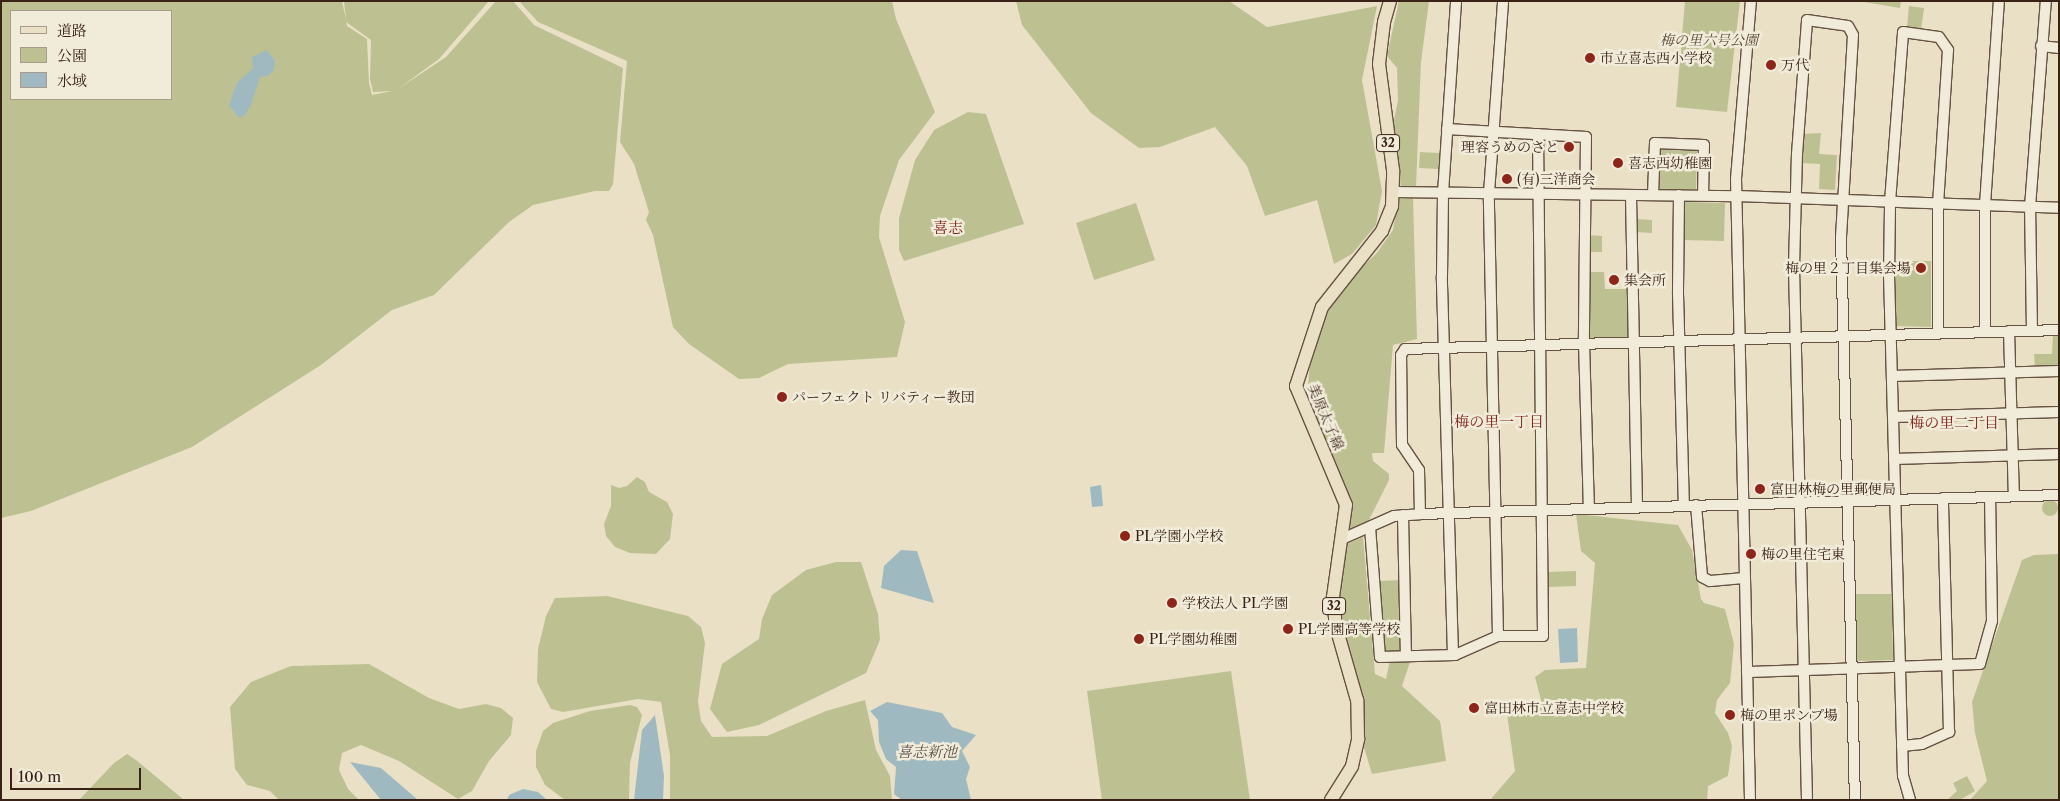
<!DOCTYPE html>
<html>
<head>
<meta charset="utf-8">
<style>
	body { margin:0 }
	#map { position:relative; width:2060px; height:801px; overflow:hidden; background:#eae0c6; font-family:"Libre Caslon Text","Noto Serif JP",serif }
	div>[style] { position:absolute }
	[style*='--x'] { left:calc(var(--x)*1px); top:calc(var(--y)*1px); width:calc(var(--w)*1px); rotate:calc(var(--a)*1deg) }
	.green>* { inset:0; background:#bdc191 }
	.round { border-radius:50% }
	.water>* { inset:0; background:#9ebac0 }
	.roads { filter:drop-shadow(1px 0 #665242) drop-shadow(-1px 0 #665242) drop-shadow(0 1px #665242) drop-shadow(0 -1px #665242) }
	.minor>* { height:10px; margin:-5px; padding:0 5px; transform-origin:5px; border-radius:5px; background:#f1ebda }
	.major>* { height:12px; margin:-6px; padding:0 6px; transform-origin:6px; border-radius:6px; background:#eae0c6 }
	.dots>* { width:14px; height:14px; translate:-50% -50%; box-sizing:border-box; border:2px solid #f1ebda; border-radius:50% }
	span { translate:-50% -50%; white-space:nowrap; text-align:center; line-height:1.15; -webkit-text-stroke:5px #f1ebda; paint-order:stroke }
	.shield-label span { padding:1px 4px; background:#f1ebda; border:1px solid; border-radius:4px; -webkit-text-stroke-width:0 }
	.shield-label { font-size:12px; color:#3a2216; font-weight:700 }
	.park-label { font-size:14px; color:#5b4a35; font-style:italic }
	.poi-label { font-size:14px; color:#3a2216 }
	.left { translate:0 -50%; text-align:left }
	.right { translate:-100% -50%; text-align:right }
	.street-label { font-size:14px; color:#3a2216 }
	.neighbourhood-label { font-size:15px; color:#7a1f14 }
	.water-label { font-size:15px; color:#585049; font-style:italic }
	.frame { position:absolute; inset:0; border:2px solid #3a2216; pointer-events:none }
	.legend { position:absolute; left:10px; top:10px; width:162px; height:90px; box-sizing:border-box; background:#f1ebda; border:1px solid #a89b8c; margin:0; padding:6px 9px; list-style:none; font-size:15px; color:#3a2216 }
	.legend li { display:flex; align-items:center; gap:10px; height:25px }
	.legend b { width:25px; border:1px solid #a89b8c }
	.scale { position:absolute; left:10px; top:768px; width:131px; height:22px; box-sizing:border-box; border:2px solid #3a2216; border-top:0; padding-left:6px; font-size:15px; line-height:18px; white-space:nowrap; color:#3a2216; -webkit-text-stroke:4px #f1ebda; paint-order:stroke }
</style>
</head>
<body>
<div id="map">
	<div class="green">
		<div style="clip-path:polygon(evenodd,1px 1px,342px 1px,346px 20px,344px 1px,489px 1px,439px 59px,398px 89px,446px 57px,496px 1px,513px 1px,534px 25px,623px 68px,613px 184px,609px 191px,595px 191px,533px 205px,509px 222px,434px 295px,392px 310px,321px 365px,192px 447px,31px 511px,1px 518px,1px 1px,11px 11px,171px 11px,171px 99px,11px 99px,11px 11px,1px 1px,346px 22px,371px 40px,370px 79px,373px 92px,392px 91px,372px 95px,369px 83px,367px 39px,347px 26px,346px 22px)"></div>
		<div style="clip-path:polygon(519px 1px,892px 1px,896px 19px,935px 112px,899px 160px,880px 216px,879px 237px,905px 322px,897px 357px,788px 364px,759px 378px,739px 379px,689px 344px,673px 327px,653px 235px,646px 220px,649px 212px,634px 164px,620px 142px,627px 61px,538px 22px)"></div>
		<div style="clip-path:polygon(1016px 1px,1229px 1px,1267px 27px,1377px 6px,1362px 80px,1382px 191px,1376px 225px,1352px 254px,1334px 264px,1317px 200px,1265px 216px,1247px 166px,1215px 127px,1160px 147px,1139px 148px,1091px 113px,1022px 25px)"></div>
		<div style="clip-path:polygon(1399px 1px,1429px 1px,1421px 62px,1416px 187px,1401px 187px,1393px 125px,1398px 100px,1397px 68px,1387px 56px)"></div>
		<div style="clip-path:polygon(1685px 1px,1740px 1px,1727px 112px,1676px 107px)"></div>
		<div style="clip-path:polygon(1858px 1px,1901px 1px,1900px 8px)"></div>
		<div style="clip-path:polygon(1909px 6px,1924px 8px,1921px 30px,1907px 27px)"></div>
		<div style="clip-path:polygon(968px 112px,986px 114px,1024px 224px,904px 261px,899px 250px,899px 218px,915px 160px,934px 130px)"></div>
		<div style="clip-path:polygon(1821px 133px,1819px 154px,1837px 155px,1835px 190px,1819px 189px,1820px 164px,1800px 163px,1802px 134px)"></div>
		<div style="clip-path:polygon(1660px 148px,1697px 149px,1696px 189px,1660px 189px)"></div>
		<div style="clip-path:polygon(1420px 152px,1439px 153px,1439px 169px,1419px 168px)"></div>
		<div style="clip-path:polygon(1403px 194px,1413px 198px,1417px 339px,1393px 345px,1384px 453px,1372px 453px,1373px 461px,1389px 474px,1389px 480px,1368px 522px,1350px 529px,1350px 499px,1312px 410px,1308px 388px,1310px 359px,1318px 327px,1348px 280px,1376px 254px,1393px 230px,1398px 200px)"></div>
		<div style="clip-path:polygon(1684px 202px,1725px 203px,1724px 241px,1683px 240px)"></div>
		<div style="clip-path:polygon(1136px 203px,1155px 260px,1094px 280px,1076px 223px)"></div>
		<div style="clip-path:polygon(1636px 219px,1652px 220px,1652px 233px,1635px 232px)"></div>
		<div style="clip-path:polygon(1586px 235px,1602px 236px,1602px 252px,1586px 252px)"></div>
		<div style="clip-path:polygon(1894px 261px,1931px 261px,1931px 327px,1894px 326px)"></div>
		<div style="clip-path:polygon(1586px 272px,1604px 272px,1605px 289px,1627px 289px,1628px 337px,1587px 338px)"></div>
		<div style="clip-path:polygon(2053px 335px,2059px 335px,2059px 367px,2035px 368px,2034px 354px,2052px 354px)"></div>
		<div style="clip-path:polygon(637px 477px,645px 482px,649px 492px,667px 502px,673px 514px,670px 539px,656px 554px,630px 553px,615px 547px,606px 536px,604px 524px,611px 506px,611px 485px,619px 488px,627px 486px)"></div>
		<div class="round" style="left:2042px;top:500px;width:16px;height:16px"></div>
		<div style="clip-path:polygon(1576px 514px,1678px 525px,1692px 550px,1701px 599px,1704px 603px,1725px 609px,1734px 644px,1730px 683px,1717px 700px,1715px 713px,1728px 733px,1732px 746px,1728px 776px,1708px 786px,1707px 800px,1490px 800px,1515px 771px,1507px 714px,1542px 704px,1535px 677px,1545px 670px,1586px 668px,1595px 563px,1581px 551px)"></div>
		<div style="clip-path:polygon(1363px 537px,1375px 674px,1386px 679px,1390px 660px,1410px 662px,1402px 686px,1440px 721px,1446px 761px,1372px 774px,1363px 744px,1338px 610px,1345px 545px)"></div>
		<div style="clip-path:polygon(2059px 554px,2059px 800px,1970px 800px,1987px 781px,1975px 733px,1972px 702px,2022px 560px,2034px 555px)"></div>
		<div style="clip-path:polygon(836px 562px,861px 562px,878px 614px,880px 640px,866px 673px,759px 725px,727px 732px,710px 709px,722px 664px,759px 639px,762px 619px,772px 595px,806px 570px)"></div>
		<div style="clip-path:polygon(1576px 571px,1576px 586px,1548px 587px,1547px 572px)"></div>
		<div style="clip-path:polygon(1401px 580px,1401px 651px,1385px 651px,1380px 581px)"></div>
		<div style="clip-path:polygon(1855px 594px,1892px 594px,1893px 660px,1856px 661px)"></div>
		<div style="clip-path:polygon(607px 596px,688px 616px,701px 627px,705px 643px,698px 701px,701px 721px,712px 737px,767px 736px,826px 711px,865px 700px,876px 750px,890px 776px,892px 800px,670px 800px,670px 755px,661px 702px,638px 699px,563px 712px,551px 709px,537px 682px,538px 649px,546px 616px,555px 598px)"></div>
		<div style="clip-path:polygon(369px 664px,429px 698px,459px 709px,486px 704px,501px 708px,513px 718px,511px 735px,489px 761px,472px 791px,458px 799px,399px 761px,361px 745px,342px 753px,339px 770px,348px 789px,359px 800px,279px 800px,270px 791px,247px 785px,235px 769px,230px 707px,251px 682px,291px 666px)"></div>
		<div style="clip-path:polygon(1231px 671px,1250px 800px,1102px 800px,1087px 691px)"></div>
		<div style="clip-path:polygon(630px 705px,637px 707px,642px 715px,630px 763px,629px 800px,565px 800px,545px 785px,536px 767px,536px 751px,543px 731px,553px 723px,590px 711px)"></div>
		<div style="clip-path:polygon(127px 754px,136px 760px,184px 800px,79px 800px,114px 763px)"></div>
		<div style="clip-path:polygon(1967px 776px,1975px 791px,1960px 800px,1947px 800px,1957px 791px,1953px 783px)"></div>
	</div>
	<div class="water">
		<div style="clip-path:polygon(267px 50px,275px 61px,274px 70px,268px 76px,260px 77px,251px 105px,245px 115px,239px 118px,229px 105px,237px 83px,253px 68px,252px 57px)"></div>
		<div style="clip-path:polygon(1101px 485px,1103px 506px,1092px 507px,1090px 487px)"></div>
		<div style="clip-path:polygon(901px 550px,917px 551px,934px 603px,881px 588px,884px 566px)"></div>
		<div style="clip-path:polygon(1577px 628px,1578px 662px,1560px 663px,1558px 629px)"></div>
		<div style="clip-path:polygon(887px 702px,942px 713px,952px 727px,976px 735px,962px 751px,970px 767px,966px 779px,971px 800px,902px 800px,894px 794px,896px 767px,886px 759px,879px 742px,878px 720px,870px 711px)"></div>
		<div style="clip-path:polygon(655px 715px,664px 776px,663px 800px,634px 800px,642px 730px)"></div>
		<div style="clip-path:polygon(350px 762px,381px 768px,418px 800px,381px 800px)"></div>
		<div style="clip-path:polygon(523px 789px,538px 792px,547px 800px,507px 800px,509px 795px)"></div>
	</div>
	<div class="roads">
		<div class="minor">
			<div style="--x:2041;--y:46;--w:18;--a:6"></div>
			<div style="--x:1447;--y:129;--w:139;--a:3.3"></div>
			<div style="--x:1586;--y:137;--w:206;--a:90.6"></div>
			<div style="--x:1584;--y:343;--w:166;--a:88.3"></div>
			<div style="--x:1394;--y:192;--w:343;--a:0.7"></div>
			<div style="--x:1737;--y:196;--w:322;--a:2.1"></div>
			<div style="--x:1631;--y:195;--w:312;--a:88.9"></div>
			<div style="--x:1653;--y:195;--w:52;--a:-87.8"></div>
			<div style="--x:1655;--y:143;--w:49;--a:2.3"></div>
			<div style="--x:1704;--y:145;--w:50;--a:91.1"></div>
			<div style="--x:1679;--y:195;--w:99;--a:90.6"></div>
			<div style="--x:1678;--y:294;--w:212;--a:88.4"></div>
			<div style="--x:2009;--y:331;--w:165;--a:88.3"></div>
			<div style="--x:2032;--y:331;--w:124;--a:-90.9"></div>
			<div style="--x:2030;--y:207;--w:207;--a:-85.6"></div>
			<div style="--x:1985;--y:332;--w:127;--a:-90"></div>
			<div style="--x:1985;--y:205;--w:204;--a:-86.1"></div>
			<div style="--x:1892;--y:376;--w:167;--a:-1.7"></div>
			<div style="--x:1893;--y:417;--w:166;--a:-1.7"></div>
			<div style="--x:1894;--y:459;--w:165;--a:-1.7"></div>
			<div style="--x:1696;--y:505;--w:72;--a:85.2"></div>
			<div style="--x:1702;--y:577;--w:9;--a:27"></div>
			<div style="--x:1710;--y:581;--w:34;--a:-5"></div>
			<div style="--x:1420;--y:514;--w:44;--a:-91.3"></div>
			<div style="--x:1419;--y:470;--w:30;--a:-124"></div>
			<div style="--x:1402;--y:445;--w:90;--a:-90.6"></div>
			<div style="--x:1401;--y:355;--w:7;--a:-56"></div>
			<div style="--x:1405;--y:349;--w:654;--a:-1.66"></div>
			<div style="--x:1403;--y:515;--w:141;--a:88.8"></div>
			<div style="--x:1370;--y:527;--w:130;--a:85.6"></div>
			<div style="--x:1380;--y:657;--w:75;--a:-1.5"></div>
			<div style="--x:1455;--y:655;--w:47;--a:-23.8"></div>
			<div style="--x:1498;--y:636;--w:45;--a:0"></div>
			<div style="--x:1543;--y:636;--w:502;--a:-90.57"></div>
			<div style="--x:1342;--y:539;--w:57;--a:-23.9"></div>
			<div style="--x:1394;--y:516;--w:26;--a:-4"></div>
			<div style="--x:1420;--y:514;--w:639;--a:-1.7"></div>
			<div style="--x:1498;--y:636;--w:443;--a:-91.2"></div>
			<div style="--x:1489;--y:193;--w:193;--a:-85.8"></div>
			<div style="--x:1453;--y:655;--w:379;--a:-91.7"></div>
			<div style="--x:1442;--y:276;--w:83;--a:-89.3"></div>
			<div style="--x:1443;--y:193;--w:192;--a:-86.1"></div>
			<div style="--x:1747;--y:672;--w:233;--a:-2"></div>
			<div style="--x:1980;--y:664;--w:45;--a:-74.4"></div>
			<div style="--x:1992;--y:621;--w:124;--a:-90.9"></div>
			<div style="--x:1902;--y:746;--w:20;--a:-6"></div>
			<div style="--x:1922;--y:744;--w:30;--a:-24"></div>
			<div style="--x:1949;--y:732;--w:234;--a:-91.5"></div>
			<div style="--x:1750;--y:800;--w:621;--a:-91.29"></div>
			<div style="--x:1736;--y:179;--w:179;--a:-85.2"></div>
			<div style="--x:1807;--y:800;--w:533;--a:-91.4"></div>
			<div style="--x:1794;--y:267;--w:113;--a:-88.5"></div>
			<div style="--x:1797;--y:154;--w:134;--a:-85.7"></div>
			<div style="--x:1807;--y:20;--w:41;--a:8.3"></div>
			<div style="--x:1848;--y:26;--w:10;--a:61"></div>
			<div style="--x:1853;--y:35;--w:202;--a:93.4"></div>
			<div style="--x:1841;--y:237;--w:563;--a:88.58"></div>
			<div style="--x:1910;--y:800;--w:25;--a:-106"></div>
			<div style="--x:1903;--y:776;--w:499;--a:-91.6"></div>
			<div style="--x:1889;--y:277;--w:75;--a:-89.2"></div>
			<div style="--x:1890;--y:202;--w:170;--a:-85.6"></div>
			<div style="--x:1903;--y:32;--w:36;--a:8"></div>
			<div style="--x:1939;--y:37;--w:16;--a:55"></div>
			<div style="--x:1948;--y:50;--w:153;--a:93.7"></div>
			<div style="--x:1938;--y:203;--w:130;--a:90"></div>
		</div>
		<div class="major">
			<div style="--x:1331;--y:800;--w:40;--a:-58"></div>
			<div style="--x:1352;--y:766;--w:28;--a:-77"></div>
			<div style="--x:1358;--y:739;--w:39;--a:-91"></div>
			<div style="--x:1357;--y:700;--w:76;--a:-106"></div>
			<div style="--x:1336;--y:627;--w:30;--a:-96"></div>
			<div style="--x:1333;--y:597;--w:93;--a:-82"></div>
			<div style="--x:1346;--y:505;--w:129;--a:-112.8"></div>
			<div style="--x:1296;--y:386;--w:83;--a:-71.8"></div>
			<div style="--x:1322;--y:307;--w:97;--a:-51.7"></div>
			<div style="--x:1382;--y:231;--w:27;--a:-68"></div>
			<div style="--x:1392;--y:206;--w:36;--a:-88"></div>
			<div style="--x:1393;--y:170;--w:107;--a:-97.5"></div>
			<div style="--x:1379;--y:64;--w:42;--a:-83.2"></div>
			<div style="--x:1384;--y:22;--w:22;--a:-74"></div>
		</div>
	</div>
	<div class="dots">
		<div style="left:1590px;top:58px;background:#8f2418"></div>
		<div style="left:1771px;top:65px;background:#8f2418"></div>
		<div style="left:1569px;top:147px;background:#8f2418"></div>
		<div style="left:1618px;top:163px;background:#8f2418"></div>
		<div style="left:1507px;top:179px;background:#8f2418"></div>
		<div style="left:1921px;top:268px;background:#8f2418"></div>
		<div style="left:1614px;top:280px;background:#8f2418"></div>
		<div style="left:782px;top:397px;background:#8f2418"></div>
		<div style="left:1760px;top:489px;background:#8f2418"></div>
		<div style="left:1125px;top:536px;background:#8f2418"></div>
		<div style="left:1751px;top:554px;background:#8f2418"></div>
		<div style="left:1172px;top:603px;background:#8f2418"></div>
		<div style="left:1288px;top:629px;background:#8f2418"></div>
		<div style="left:1139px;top:639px;background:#8f2418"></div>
		<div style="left:1474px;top:708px;background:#8f2418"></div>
		<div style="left:1730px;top:715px;background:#8f2418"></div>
	</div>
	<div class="shield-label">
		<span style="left:1388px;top:143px">32</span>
		<span style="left:1334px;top:606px">32</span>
	</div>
	<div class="park-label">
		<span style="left:1709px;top:40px">梅の里六号公園</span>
	</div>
	<div class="poi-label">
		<span class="left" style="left:1600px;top:58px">市立喜志西小学校</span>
		<span class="left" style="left:1781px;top:65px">万代</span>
		<span class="right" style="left:1559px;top:147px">理容うめのさと</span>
		<span class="left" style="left:1628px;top:163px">喜志西幼稚園</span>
		<span class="left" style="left:1517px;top:179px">(有)三洋商会</span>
		<span class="right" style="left:1911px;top:268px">梅の里２丁目集会場</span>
		<span class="left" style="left:1624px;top:280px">集会所</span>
		<span class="left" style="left:792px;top:397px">パーフェクト リバティー教団</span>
		<span class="left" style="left:1770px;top:489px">富田林梅の里郵便局</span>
		<span class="left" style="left:1135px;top:536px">PL学園小学校</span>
		<span class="left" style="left:1761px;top:554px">梅の里住宅東</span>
		<span class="left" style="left:1182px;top:603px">学校法人 PL学園</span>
		<span class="left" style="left:1298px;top:629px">PL学園高等学校</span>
		<span class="left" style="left:1149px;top:639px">PL学園幼稚園</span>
		<span class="left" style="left:1484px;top:708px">富田林市立喜志中学校</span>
		<span class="left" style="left:1740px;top:715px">梅の里ポンプ場</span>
	</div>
	<div class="street-label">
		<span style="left:1326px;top:417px;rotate:67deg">美原太子線</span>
	</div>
	<div class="neighbourhood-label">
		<span style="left:948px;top:228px">喜志</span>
		<span style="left:1499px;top:422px">梅の里一丁目</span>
		<span style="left:1954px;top:423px">梅の里二丁目</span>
	</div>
	<div class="water-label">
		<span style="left:927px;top:752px">喜志新池</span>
	</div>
	<div class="frame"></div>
	<ul class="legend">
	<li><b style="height:6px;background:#eae0c6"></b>道路</li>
	<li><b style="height:14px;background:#bdc191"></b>公園</li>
	<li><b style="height:14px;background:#9ebac0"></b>水域</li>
	</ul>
	<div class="scale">100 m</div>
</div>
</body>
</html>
